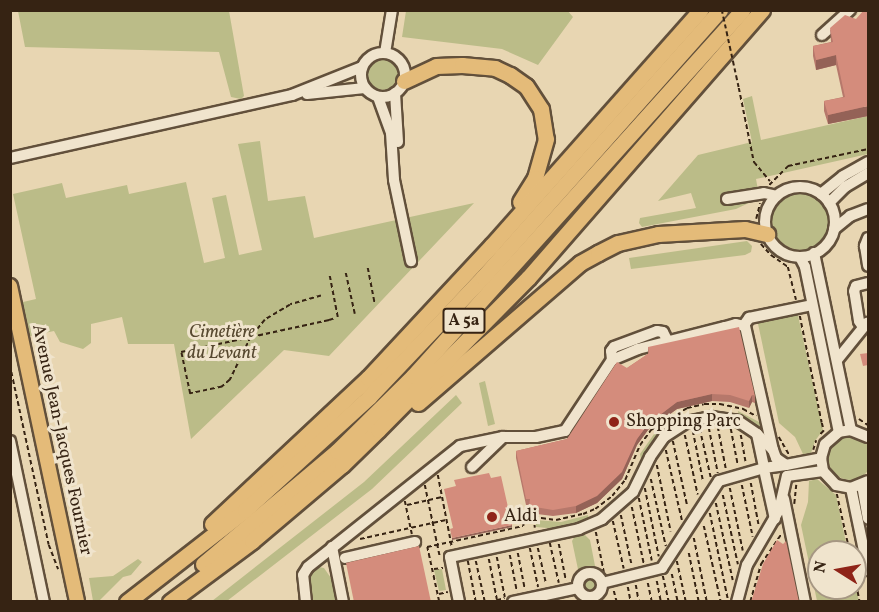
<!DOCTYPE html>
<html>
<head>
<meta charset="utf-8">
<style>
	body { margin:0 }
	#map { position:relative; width:879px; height:612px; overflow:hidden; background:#e8d6b2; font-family:Vollkorn,serif }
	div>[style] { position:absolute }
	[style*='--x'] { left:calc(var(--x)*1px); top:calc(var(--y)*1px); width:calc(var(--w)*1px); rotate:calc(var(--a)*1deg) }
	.green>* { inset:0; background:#bbbc88 }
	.round { border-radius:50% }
	.path>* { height:1.5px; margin-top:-0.75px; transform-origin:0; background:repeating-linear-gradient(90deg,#362313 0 4.5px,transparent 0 7.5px) }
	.roads { filter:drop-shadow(2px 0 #62503b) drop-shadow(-2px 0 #62503b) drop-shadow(0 2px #62503b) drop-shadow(0 -2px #62503b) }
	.minor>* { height:10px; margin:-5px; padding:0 5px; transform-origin:5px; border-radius:5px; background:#f0e4cd }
	.minor>.ring { margin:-5px; padding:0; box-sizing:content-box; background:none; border:10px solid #f0e4cd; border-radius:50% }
	.major>* { height:14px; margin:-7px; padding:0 7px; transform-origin:7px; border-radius:7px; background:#e4bb79 }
	.highway>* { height:15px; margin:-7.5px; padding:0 7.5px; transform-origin:7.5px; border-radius:7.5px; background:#e4bb79 }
	.path-bridge>* { height:1.5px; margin-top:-0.75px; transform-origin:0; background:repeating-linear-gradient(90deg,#362313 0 4.5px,transparent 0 7.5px) }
	.wall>* { inset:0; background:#b6786b }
	.shaded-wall>* { inset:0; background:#946257 }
	.building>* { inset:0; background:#d48c7c }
	.dots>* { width:16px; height:16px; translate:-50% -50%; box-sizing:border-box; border:3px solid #f0e4cd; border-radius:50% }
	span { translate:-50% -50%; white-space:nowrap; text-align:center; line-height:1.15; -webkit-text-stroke:6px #f0e4cd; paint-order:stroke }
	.shield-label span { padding:2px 4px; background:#f0e4cd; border:2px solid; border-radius:4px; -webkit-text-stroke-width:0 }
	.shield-label { font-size:16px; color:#362313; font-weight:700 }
	.park-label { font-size:18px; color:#574930; font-style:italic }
	.poi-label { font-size:18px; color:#362313 }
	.left { translate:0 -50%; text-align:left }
	.street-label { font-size:18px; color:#362313 }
	.frame { position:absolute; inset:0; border:12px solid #362313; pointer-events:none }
	.north { position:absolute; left:807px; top:540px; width:60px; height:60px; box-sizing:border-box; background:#f0e4cd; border:2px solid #a69783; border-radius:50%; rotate:281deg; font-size:16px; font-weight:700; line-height:24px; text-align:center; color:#362313 }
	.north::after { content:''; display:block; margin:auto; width:21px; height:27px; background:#8f2418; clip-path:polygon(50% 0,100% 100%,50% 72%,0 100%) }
</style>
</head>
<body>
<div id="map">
	<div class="green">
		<div style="clip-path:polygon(567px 10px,573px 17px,538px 65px,502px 49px,402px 37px,406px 11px)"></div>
		<div style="clip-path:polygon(18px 11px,229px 11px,244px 96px,241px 99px,231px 97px,219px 52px,25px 47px)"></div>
		<div class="round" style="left:368px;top:60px;width:30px;height:30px"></div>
		<div style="clip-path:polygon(752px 96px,761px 140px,868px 116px,868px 154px,756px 179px,758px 190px,755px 200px,736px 209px,642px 227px,639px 223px,640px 218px,696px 208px,691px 193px,658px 201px,698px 155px,752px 142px,743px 99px)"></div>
		<div style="clip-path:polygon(260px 141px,268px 201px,305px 196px,314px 238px,474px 203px,329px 356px,284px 350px,191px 439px,174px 344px,128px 344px,122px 317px,91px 324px,91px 343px,83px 349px,60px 342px,54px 331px,11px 340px,10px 305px,36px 299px,13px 194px,62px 183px,66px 198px,127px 185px,129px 194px,186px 182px,204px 263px,225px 258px,212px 198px,226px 195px,239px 255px,262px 250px,238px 144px)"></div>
		<div class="round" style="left:772px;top:192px;width:58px;height:58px"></div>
		<div style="clip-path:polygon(747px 241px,752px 246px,751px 252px,745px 255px,631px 269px,629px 258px)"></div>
		<div style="clip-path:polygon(797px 311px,823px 430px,815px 441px,811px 453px,803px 454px,795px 437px,779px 423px,757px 319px)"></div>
		<div style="clip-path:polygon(485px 381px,495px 424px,488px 426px,479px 383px)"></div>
		<div style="clip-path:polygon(456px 395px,462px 403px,372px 489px,227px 601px,212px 601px,364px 482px)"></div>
		<div style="clip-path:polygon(738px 411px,763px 424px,765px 431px,763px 433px,739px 418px)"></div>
		<div style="clip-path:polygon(659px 427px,661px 435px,651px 446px,642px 465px,640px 454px)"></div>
		<div class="round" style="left:828px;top:436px;width:44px;height:44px"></div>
		<div style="clip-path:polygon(817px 479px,836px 495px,848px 552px,819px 552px,819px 588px,855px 588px,855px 584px,859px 601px,817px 601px,801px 525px,808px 502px,809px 481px)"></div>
		<div style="clip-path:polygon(588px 515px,589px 521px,558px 529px,536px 527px,536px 520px,561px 522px)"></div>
		<div style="clip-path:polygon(583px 533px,590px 540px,596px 571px,588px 570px,579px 574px,572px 541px,576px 534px)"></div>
		<div style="clip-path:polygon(138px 559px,142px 562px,131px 575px,123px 577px,99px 601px,93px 601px,89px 578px,113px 576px)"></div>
		<div style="clip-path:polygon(319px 567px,324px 568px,333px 581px,337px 601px,313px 601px,309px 578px,312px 571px)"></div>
		<div style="clip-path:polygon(442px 569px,446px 590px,439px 591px,434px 570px)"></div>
		<div class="round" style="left:582px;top:577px;width:16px;height:16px"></div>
	</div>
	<div class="path">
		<div style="--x:739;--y:88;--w:76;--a:78.5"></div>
		<div style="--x:754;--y:162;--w:25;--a:50"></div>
		<div style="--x:769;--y:185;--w:27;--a:-45"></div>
		<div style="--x:788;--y:166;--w:82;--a:-12"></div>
		<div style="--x:756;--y:219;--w:16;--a:-76"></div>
		<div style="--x:761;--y:244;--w:15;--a:48"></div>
		<div style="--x:771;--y:255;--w:21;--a:35"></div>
		<div style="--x:788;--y:267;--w:34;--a:76"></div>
		<div style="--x:368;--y:268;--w:36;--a:79"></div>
		<div style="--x:346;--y:273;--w:42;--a:77.6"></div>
		<div style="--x:330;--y:276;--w:42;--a:79"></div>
		<div style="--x:321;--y:296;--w:32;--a:164"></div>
		<div style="--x:290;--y:305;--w:29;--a:149"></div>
		<div style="--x:265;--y:320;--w:22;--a:129"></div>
		<div style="--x:251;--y:337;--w:48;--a:116"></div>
		<div style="--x:230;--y:380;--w:11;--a:139"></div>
		<div style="--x:222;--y:387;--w:33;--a:168"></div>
		<div style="--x:190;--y:394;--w:43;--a:-102.1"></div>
		<div style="--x:181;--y:352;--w:72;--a:-12.1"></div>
		<div style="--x:251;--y:337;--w:80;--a:-12.3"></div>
		<div style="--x:329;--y:320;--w:6;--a:-18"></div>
		<div style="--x:800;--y:316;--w:109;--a:78.4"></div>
		<div style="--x:822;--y:423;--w:8;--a:76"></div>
		<div style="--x:824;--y:431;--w:7;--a:135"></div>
		<div style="--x:10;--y:365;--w:184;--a:77.8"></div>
		<div style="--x:49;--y:545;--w:26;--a:69"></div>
		<div style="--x:859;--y:419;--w:11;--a:34"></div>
		<div style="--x:718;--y:427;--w:43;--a:79.2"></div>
		<div style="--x:709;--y:428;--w:46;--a:78.7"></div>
		<div style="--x:700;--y:429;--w:50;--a:77.3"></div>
		<div style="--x:731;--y:429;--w:37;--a:79"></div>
		<div style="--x:693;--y:431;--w:50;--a:78.5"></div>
		<div style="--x:685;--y:435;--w:61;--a:77.8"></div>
		<div style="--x:741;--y:435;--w:27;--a:80"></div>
		<div style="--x:779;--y:437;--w:20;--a:60"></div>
		<div style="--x:673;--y:441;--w:65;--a:77.5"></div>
		<div style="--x:666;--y:450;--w:72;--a:77.1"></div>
		<div style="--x:813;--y:450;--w:10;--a:-73"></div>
		<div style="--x:657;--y:465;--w:68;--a:78.2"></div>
		<div style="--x:438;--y:475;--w:73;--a:79"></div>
		<div style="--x:651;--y:479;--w:69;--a:77.4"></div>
		<div style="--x:751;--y:483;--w:44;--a:79.5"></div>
		<div style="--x:425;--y:485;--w:74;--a:78.2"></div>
		<div style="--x:742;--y:485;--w:53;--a:78.1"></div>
		<div style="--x:645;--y:488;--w:70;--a:78.5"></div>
		<div style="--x:730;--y:488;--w:64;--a:78.3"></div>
		<div style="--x:837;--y:494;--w:59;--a:77.4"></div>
		<div style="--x:723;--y:495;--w:71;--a:77.7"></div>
		<div style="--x:639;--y:498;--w:64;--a:78.3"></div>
		<div style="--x:405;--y:501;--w:34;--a:78"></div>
		<div style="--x:716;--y:503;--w:79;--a:77.6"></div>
		<div style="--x:794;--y:504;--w:19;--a:-84"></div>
		<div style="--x:407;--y:505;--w:37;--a:-13"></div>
		<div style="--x:632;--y:507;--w:58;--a:78.1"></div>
		<div style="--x:710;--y:513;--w:88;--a:78.2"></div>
		<div style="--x:621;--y:515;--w:52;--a:77.8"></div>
		<div style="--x:534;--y:518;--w:10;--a:84"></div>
		<div style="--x:613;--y:521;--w:49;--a:77.1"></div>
		<div style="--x:704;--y:526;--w:78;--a:77.4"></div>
		<div style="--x:596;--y:532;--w:41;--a:78.7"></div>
		<div style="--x:694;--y:538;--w:65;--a:78.5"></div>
		<div style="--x:360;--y:539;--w:88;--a:-12.5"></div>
		<div style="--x:550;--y:543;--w:41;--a:77.3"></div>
		<div style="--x:559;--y:544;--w:37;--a:79"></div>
		<div style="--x:530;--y:548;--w:40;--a:78"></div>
		<div style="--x:538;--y:548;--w:37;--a:77"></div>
		<div style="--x:518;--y:553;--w:37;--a:79"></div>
		<div style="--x:689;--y:553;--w:50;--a:78.5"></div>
		<div style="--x:510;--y:555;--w:37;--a:79"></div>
		<div style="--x:497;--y:557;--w:41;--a:78.7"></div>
		<div style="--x:489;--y:559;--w:41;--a:78.7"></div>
		<div style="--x:468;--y:561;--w:42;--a:79"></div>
		<div style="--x:476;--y:561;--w:42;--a:77.6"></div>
		<div style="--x:677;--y:561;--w:42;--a:77.6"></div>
		<div style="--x:434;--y:569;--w:9;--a:-6"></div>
		<div style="--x:672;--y:574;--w:29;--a:78"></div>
		<div style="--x:663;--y:576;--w:27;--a:77"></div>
		<div style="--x:855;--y:577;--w:25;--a:79"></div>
		<div style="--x:657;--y:581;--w:21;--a:79"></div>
		<div style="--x:648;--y:583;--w:19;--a:78"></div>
		<div style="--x:636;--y:585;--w:17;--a:80"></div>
		<div style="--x:628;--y:587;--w:15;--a:79"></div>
		<div style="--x:614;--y:591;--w:11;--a:75"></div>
		<div style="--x:439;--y:594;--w:9;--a:-13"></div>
		<div style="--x:439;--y:602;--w:56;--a:-102.3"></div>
		<div style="--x:427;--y:547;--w:98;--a:-12.3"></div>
		<div style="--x:523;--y:526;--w:13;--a:-81"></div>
		<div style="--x:525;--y:513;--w:10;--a:24"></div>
		<div style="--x:534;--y:517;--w:22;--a:8"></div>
		<div style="--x:556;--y:520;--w:28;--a:-13"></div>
		<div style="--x:583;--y:514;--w:13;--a:-23"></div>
		<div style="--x:595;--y:509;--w:21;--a:-37"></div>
		<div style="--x:612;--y:496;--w:21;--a:-51"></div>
		<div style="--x:625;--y:480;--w:38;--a:-67"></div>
		<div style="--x:640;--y:445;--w:19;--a:-54"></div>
		<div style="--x:651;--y:430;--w:42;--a:-31.4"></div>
		<div style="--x:687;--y:408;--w:17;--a:-13"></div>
		<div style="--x:704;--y:404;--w:16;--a:0"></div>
		<div style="--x:720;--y:404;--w:24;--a:12"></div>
		<div style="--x:743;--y:409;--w:15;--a:28"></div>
		<div style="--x:489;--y:602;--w:16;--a:-14"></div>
		<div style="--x:750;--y:602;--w:40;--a:-74"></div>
		<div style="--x:761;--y:564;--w:37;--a:-56"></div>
	</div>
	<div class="roads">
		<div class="minor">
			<div style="--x:822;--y:35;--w:38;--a:-42"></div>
			<div class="ring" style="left:361px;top:53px;width:34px;height:34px"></div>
			<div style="--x:385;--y:53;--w:44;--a:-80.8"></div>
			<div style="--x:395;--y:93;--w:49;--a:86.5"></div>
			<div style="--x:307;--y:94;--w:58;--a:-5.9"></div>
			<div style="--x:378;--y:97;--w:38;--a:70"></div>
			<div style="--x:391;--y:133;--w:47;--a:86.3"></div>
			<div style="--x:394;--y:180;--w:83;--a:78.1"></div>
			<div style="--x:10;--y:158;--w:289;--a:-12.6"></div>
			<div style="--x:292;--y:95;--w:75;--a:-21.8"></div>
			<div class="ring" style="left:765px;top:187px;width:60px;height:60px"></div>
			<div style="--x:821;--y:194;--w:28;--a:-39"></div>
			<div style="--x:843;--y:176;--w:29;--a:-29"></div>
			<div style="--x:727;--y:199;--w:37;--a:-9"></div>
			<div style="--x:764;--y:193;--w:13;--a:13"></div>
			<div style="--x:829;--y:203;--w:23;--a:-45"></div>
			<div style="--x:845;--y:187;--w:27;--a:-31"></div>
			<div style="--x:834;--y:229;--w:21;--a:-39"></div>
			<div style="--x:850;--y:216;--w:19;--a:-21"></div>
			<div style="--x:868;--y:238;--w:9;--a:111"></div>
			<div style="--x:865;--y:246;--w:20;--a:81"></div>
			<div style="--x:814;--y:253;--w:181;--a:78.2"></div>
			<div style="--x:800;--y:257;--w:11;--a:63"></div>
			<div style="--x:805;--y:267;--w:168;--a:78.4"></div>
			<div style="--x:744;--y:325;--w:9;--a:-54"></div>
			<div style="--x:749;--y:318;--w:64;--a:-11.7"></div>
			<div style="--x:863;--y:327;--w:7;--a:-124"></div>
			<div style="--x:859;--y:321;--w:30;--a:-99"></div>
			<div style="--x:854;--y:291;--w:5;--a:-68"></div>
			<div style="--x:856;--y:286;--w:12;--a:-14"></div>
			<div style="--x:612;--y:360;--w:9;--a:-96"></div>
			<div style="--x:611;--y:351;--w:5;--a:-53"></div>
			<div style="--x:614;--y:347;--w:46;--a:-20.4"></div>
			<div style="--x:657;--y:331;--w:6;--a:9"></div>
			<div style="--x:663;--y:332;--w:9;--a:63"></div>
			<div style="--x:837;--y:360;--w:48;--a:-51"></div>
			<div style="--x:757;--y:434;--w:35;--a:78"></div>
			<div style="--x:868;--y:437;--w:18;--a:-158"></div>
			<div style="--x:851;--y:430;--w:12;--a:171"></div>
			<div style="--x:839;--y:432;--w:18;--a:139"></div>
			<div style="--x:825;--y:444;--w:15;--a:106"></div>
			<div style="--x:821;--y:458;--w:13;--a:81"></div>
			<div style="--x:823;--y:471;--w:19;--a:47"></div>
			<div style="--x:836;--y:485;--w:15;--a:11"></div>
			<div style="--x:851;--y:488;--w:18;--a:-22"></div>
			<div style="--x:10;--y:441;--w:165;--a:78.1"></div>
			<div style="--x:472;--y:467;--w:43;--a:-44.1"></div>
			<div style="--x:765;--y:474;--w:46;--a:77.5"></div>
			<div style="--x:862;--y:485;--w:34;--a:80"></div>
			<div style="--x:851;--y:488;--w:84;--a:78.3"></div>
			<div style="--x:784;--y:499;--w:105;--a:78.5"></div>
			<div style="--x:332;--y:547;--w:56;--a:78.7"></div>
			<div style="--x:345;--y:558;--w:72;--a:-12.9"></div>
			<div class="ring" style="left:578px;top:573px;width:14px;height:14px"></div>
			<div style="--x:602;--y:583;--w:62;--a:-14"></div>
			<div style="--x:662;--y:568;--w:104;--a:-56.8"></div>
			<div style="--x:719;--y:481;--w:47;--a:-16.1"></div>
			<div style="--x:764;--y:468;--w:22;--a:-8"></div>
			<div style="--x:306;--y:602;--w:27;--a:-96"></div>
			<div style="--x:303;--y:575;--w:9;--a:-58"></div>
			<div style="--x:308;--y:567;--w:194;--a:-38.5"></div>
			<div style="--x:460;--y:446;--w:44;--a:-11.8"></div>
			<div style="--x:503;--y:437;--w:33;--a:0"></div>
			<div style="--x:536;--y:437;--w:30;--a:-12"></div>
			<div style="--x:565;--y:431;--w:85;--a:-56.5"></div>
			<div style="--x:612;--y:360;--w:28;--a:-23"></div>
			<div style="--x:638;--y:349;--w:90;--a:-14.2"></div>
			<div style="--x:725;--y:327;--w:11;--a:-15"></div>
			<div style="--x:736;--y:324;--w:9;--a:13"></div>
			<div style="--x:745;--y:326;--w:127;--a:77.3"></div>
			<div style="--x:459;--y:602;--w:46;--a:-101.3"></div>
			<div style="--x:450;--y:557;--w:132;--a:-12.2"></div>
			<div style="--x:579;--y:529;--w:25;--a:-23"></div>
			<div style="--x:602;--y:519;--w:41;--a:-41.1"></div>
			<div style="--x:633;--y:492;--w:39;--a:-64"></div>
			<div style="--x:650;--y:457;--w:24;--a:-55"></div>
			<div style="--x:664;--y:437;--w:27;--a:-33"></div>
			<div style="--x:687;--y:422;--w:25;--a:-12"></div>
			<div style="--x:711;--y:417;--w:27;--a:8"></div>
			<div style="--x:738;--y:421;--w:23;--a:34"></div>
			<div style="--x:757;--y:434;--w:23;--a:45"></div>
			<div style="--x:773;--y:450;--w:9;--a:69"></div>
			<div style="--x:776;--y:458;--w:12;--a:35"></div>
			<div style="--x:786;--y:465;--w:36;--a:-11"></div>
			<div style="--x:513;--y:602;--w:66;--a:-12.2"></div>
			<div style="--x:737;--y:602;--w:38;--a:-75"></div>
			<div style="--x:747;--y:565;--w:64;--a:-59.8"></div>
			<div style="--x:779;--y:510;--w:35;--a:-77"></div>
			<div style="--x:787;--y:476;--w:36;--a:-8"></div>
		</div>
		<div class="major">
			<div style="--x:10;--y:286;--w:323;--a:78"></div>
		</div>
		<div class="highway">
			<div style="--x:404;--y:81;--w:35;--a:-25"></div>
			<div style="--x:436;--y:66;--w:26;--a:-2"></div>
			<div style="--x:462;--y:65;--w:33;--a:5"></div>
			<div style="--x:495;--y:68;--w:17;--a:25"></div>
			<div style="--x:510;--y:75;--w:19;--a:35"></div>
			<div style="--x:526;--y:86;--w:27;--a:57"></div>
			<div style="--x:541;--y:109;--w:30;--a:81"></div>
			<div style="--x:546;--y:139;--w:41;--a:105.8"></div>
			<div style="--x:535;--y:178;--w:28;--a:122"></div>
			<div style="--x:418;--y:403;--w:214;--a:-40.8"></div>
			<div style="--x:580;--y:263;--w:21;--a:-29"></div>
			<div style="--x:598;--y:253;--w:22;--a:-27"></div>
			<div style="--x:618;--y:243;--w:41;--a:-12.7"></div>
			<div style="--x:658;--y:234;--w:87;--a:-3.3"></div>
			<div style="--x:745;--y:229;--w:23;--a:13"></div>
			<div style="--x:212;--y:524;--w:214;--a:-43.1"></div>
			<div style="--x:368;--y:378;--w:182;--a:-47"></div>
			<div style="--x:492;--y:245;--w:314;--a:-48.4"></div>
			<div style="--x:203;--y:564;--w:175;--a:-40.1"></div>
			<div style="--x:337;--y:451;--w:107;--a:-44.6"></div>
			<div style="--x:413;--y:376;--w:492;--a:-48"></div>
			<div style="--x:127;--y:602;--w:150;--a:-37.9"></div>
			<div style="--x:245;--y:510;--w:168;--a:-42.3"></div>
			<div style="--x:369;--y:397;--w:166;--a:-46.5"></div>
			<div style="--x:483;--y:277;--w:357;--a:-48.4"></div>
			<div style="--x:170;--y:602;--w:102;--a:-36.6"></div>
			<div style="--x:252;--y:541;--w:118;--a:-40.2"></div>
			<div style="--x:342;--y:465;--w:50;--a:-44.2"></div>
			<div style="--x:378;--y:430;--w:214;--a:-45.4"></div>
			<div style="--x:528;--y:278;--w:356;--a:-48.9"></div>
		</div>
	</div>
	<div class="path-bridge">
		<div style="--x:722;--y:10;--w:80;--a:77.7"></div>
	</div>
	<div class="wall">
		<div style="clip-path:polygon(830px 28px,868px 116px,828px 124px,824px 111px,824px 101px,843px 97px,836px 65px,816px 70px,813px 56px,813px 46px,831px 42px)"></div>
		<div style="clip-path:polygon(648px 347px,755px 396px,755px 403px,752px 402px,749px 408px,730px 402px,712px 401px,677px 409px,648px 430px,637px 445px,622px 479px,597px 503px,576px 513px,553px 516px,529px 513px,529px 506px,526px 505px,516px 458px,516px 451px,567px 439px,627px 368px,648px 354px)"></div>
	</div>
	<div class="shaded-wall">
		<div style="clip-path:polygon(836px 55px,836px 65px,816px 70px,816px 60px)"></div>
		<div style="clip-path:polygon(868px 106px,868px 116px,828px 124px,828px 115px)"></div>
		<div style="clip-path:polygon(712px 394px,712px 401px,677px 409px,648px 430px,637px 445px,622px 479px,597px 503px,576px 513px,576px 506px,637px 439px,648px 424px,677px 402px)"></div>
		<div style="clip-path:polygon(752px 395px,752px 402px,749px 408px,749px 401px)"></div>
		<div style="clip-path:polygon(512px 525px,512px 527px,452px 540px,452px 538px)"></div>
	</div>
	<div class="building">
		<div style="clip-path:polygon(864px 10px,868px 10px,868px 106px,828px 115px,824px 101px,845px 97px,836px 55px,816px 60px,813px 46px,833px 42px,830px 28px,845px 15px,856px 19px)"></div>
		<div style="clip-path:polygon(739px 327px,755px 396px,752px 395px,749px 401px,730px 395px,712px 394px,677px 402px,648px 424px,637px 439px,622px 472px,597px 496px,576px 506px,553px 510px,529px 506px,530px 499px,526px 499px,516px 451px,567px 439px,617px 362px,627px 368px,649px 353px,648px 347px)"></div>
		<div style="clip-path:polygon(868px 353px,868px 365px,863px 366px,860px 354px)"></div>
		<div style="clip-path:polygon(489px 473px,491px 478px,501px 476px,512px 525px,452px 538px,450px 529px,453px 528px,444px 489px,456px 486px,454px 480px)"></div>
		<div style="clip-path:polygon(777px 540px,783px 544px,786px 541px,799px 602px,751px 602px,763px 564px)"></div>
		<div style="clip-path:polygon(419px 546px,431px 602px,354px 602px,346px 563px)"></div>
	</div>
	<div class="dots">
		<div style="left:614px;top:422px;background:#8f2418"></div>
		<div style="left:492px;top:517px;background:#8f2418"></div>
	</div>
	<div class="shield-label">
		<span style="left:464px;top:321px">A 5a</span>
	</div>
	<div class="park-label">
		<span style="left:222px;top:344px">Cimetière<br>du Levant</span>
	</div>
	<div class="poi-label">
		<span class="left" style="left:626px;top:422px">Shopping Parc</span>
		<span class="left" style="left:504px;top:517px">Aldi</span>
	</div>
	<div class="street-label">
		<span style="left:61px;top:440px;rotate:78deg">Avenue Jean-Jacques Fournier</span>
	</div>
	<div class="frame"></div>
	<div class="north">N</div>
</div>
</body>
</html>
